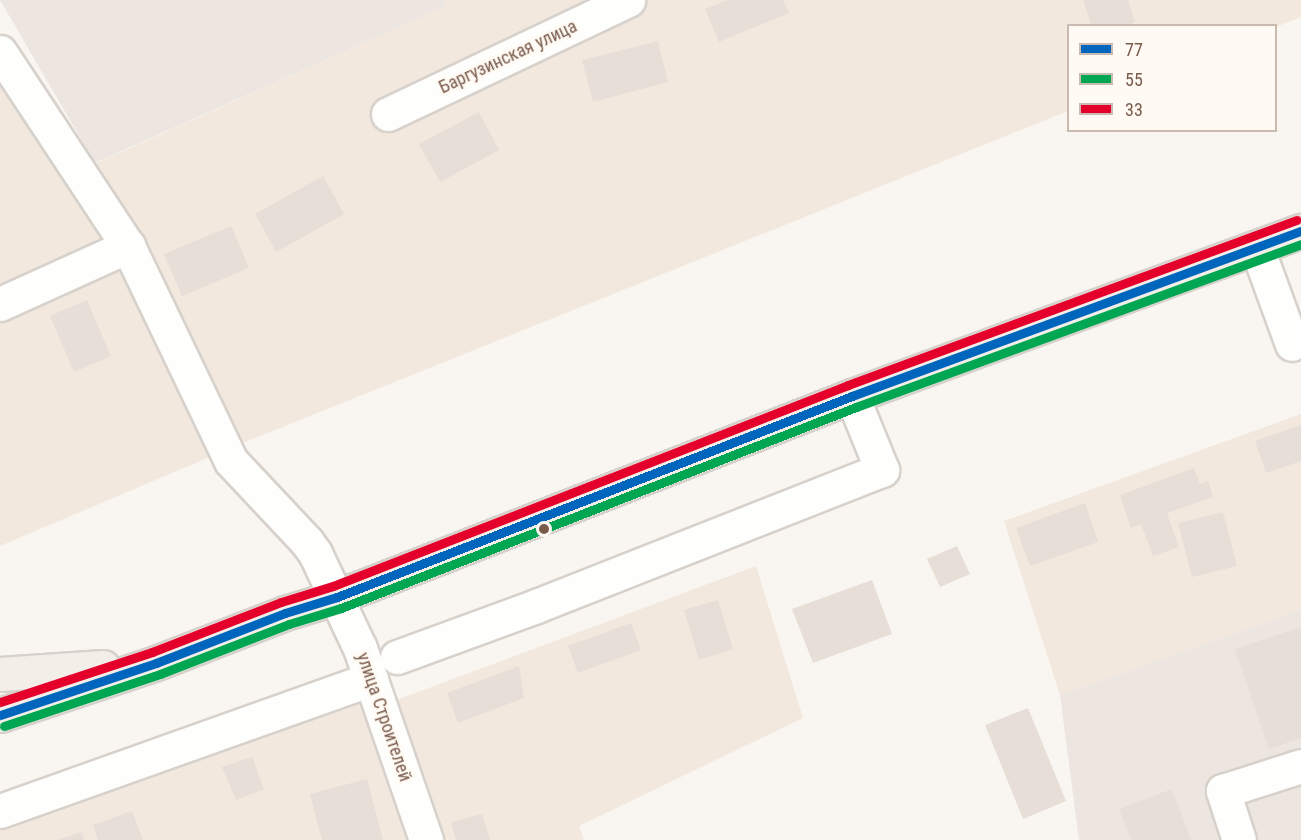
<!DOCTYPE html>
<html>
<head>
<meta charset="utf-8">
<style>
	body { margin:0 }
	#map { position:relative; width:1301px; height:840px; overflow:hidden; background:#f9f5f0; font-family:"Roboto Condensed",sans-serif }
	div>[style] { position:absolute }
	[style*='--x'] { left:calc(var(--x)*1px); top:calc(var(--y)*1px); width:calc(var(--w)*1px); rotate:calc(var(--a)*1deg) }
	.residential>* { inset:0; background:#f2e8de }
	.industrial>* { inset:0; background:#ede5e0 }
	.building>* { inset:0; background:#e6ded7 }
	.roads { filter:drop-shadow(2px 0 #d7d1cb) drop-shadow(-2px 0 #d7d1cb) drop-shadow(0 2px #d7d1cb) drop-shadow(0 -2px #d7d1cb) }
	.minor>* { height:33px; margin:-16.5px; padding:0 16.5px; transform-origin:16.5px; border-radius:16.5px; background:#fefefd }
	.major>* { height:33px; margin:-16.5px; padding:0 16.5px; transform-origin:16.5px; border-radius:16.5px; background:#f3eee8 }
	.bus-1>* { height:9px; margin:-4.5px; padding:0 4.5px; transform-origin:4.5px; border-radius:4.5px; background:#0065bd }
	.bus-2>* { height:9px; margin:-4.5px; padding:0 4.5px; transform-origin:4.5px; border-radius:4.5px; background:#00a651 }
	.bus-3>* { height:9px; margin:-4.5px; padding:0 4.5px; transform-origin:4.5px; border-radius:4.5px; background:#e4002b }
	.dots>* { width:16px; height:16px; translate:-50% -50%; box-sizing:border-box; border:3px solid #fffaf3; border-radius:50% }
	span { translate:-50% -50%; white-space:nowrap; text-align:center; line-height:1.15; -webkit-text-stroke:5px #fffaf3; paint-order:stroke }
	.street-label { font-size:18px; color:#7a5c4d }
	.legend { position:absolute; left:1067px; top:24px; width:210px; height:108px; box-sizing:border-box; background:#fffaf3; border:2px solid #cabbb1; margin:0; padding:8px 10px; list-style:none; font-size:18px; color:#7a5c4d }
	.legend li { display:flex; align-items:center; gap:12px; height:30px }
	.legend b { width:30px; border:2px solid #cabbb1 }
</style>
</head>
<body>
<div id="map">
	<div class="residential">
		<div style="clip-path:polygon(443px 0,1301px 0,1301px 17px,1276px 27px,1068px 26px,1068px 111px,238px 445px,0 546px,0 70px,68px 176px,446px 6px)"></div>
		<div style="clip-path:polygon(1301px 414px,1301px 610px,1060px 695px,1004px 521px)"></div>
		<div style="clip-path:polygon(756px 566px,803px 718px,579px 826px,584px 840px,441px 840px,394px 701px)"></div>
		<div style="clip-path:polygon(366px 694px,412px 840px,0 840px,0 822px)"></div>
	</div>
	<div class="industrial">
		<div style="clip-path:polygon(0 0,444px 0,446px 6px,95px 163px)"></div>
		<div style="clip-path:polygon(1301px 610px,1301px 840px,1079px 840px,1060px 695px)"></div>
	</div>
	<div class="building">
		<div style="clip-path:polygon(728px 0,783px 0,789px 13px,719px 42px,705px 9px)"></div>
		<div style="clip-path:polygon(1083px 0,1128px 0,1135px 22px,1125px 26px,1092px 26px)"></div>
		<div style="clip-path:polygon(658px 41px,668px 82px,593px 102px,582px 60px)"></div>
		<div style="clip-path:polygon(479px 112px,499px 150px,440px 182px,419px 144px)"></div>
		<div style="clip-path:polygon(323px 176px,344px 214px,276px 252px,255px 214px)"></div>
		<div style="clip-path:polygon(231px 226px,249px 268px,182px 296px,164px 254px)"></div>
		<div style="clip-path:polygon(87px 300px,111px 356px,74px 372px,50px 316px)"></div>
		<div style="clip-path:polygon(1301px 425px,1301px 461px,1266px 473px,1255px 441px)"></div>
		<div style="clip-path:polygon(1194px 468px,1200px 484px,1208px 481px,1213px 497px,1167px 513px,1179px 547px,1153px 556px,1141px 524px,1131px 528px,1120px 495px)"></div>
		<div style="clip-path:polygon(1085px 503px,1098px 542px,1030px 566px,1016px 528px)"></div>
		<div style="clip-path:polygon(1223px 512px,1237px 566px,1192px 577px,1178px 523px)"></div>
		<div style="clip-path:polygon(957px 546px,970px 574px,940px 587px,927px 559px)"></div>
		<div style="clip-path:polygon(872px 580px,892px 634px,813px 663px,792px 609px)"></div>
		<div style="clip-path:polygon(718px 600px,733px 649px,699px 660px,684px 610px)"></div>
		<div style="clip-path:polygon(631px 623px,641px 650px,578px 673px,568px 646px)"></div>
		<div style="clip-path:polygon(1301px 627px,1301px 738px,1269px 749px,1235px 649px)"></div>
		<div style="clip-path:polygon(519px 666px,524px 698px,458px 723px,447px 693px)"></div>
		<div style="clip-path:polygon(1028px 708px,1066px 801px,1023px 819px,985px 725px)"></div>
		<div style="clip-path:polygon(252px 757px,264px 789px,236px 800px,222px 767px)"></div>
		<div style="clip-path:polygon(367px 779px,383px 840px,322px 840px,310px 794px)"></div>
		<div style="clip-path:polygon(1172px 789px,1191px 840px,1131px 840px,1119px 809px)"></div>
		<div style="clip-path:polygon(132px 811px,143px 840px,98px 840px,93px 825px)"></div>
		<div style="clip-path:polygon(482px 814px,490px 840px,456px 840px,451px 822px)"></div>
		<div style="clip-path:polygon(82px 832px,84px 840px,57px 840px)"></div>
	</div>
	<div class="roads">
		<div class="minor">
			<div style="--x:0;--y:52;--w:232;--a:56.6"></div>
			<div style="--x:128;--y:246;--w:238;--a:64.4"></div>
			<div style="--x:231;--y:461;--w:111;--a:46.8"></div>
			<div style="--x:307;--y:542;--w:14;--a:54"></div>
			<div style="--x:315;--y:553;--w:105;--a:64.7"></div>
			<div style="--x:360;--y:648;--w:203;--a:71"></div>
			<div style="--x:388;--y:114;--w:266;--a:-25.4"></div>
			<div style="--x:1257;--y:248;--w:102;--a:70"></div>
			<div style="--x:0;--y:304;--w:141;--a:-24.4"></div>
			<div style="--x:397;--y:657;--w:148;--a:-20.1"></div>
			<div style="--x:536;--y:606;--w:372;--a:-21.5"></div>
			<div style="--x:882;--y:470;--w:80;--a:-112.1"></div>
			<div style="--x:0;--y:811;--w:394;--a:-19.6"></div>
			<div style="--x:1239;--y:840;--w:52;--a:-108.1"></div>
			<div style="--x:1223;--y:791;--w:82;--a:-17.8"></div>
		</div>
		<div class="major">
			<div style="--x:0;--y:674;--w:103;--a:-3.9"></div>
			<div style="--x:0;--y:715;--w:164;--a:-18.4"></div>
			<div style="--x:156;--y:663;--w:138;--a:-21.2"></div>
			<div style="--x:285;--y:613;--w:54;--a:-17.1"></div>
			<div style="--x:337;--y:597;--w:553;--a:-21.32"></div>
			<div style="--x:852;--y:396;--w:478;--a:-20.2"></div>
		</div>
	</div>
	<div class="bus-1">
		<div style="--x:0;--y:715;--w:164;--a:-18.4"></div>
		<div style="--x:156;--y:663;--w:138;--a:-21.2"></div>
		<div style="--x:285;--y:613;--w:54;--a:-17.1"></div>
		<div style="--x:337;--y:597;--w:553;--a:-21.32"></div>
		<div style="--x:852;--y:396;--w:478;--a:-20.2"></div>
	</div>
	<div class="bus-2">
		<div style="--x:4;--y:726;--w:164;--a:-18.4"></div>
		<div style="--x:160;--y:674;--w:138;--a:-21.2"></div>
		<div style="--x:289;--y:624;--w:54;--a:-17.1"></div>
		<div style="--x:341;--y:608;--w:553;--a:-21.32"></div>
		<div style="--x:856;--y:407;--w:474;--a:-20.1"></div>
	</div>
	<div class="bus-3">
		<div style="--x:0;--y:702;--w:160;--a:-18.2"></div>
		<div style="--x:152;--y:652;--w:138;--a:-21.2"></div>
		<div style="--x:281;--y:602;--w:54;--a:-17.1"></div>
		<div style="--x:333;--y:586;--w:553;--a:-21.32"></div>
		<div style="--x:848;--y:385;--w:478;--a:-20.2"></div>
	</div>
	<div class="dots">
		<div style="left:544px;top:529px;background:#7a5c4d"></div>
	</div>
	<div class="street-label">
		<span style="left:508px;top:57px;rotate:-25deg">Баргузинская улица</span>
		<span style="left:384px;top:717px;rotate:71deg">улица Строителей</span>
	</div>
	<ul class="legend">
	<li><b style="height:8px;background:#0065bd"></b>77</li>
	<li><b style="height:8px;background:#00a651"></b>55</li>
	<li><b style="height:8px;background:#e4002b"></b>33</li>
	</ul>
</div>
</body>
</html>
